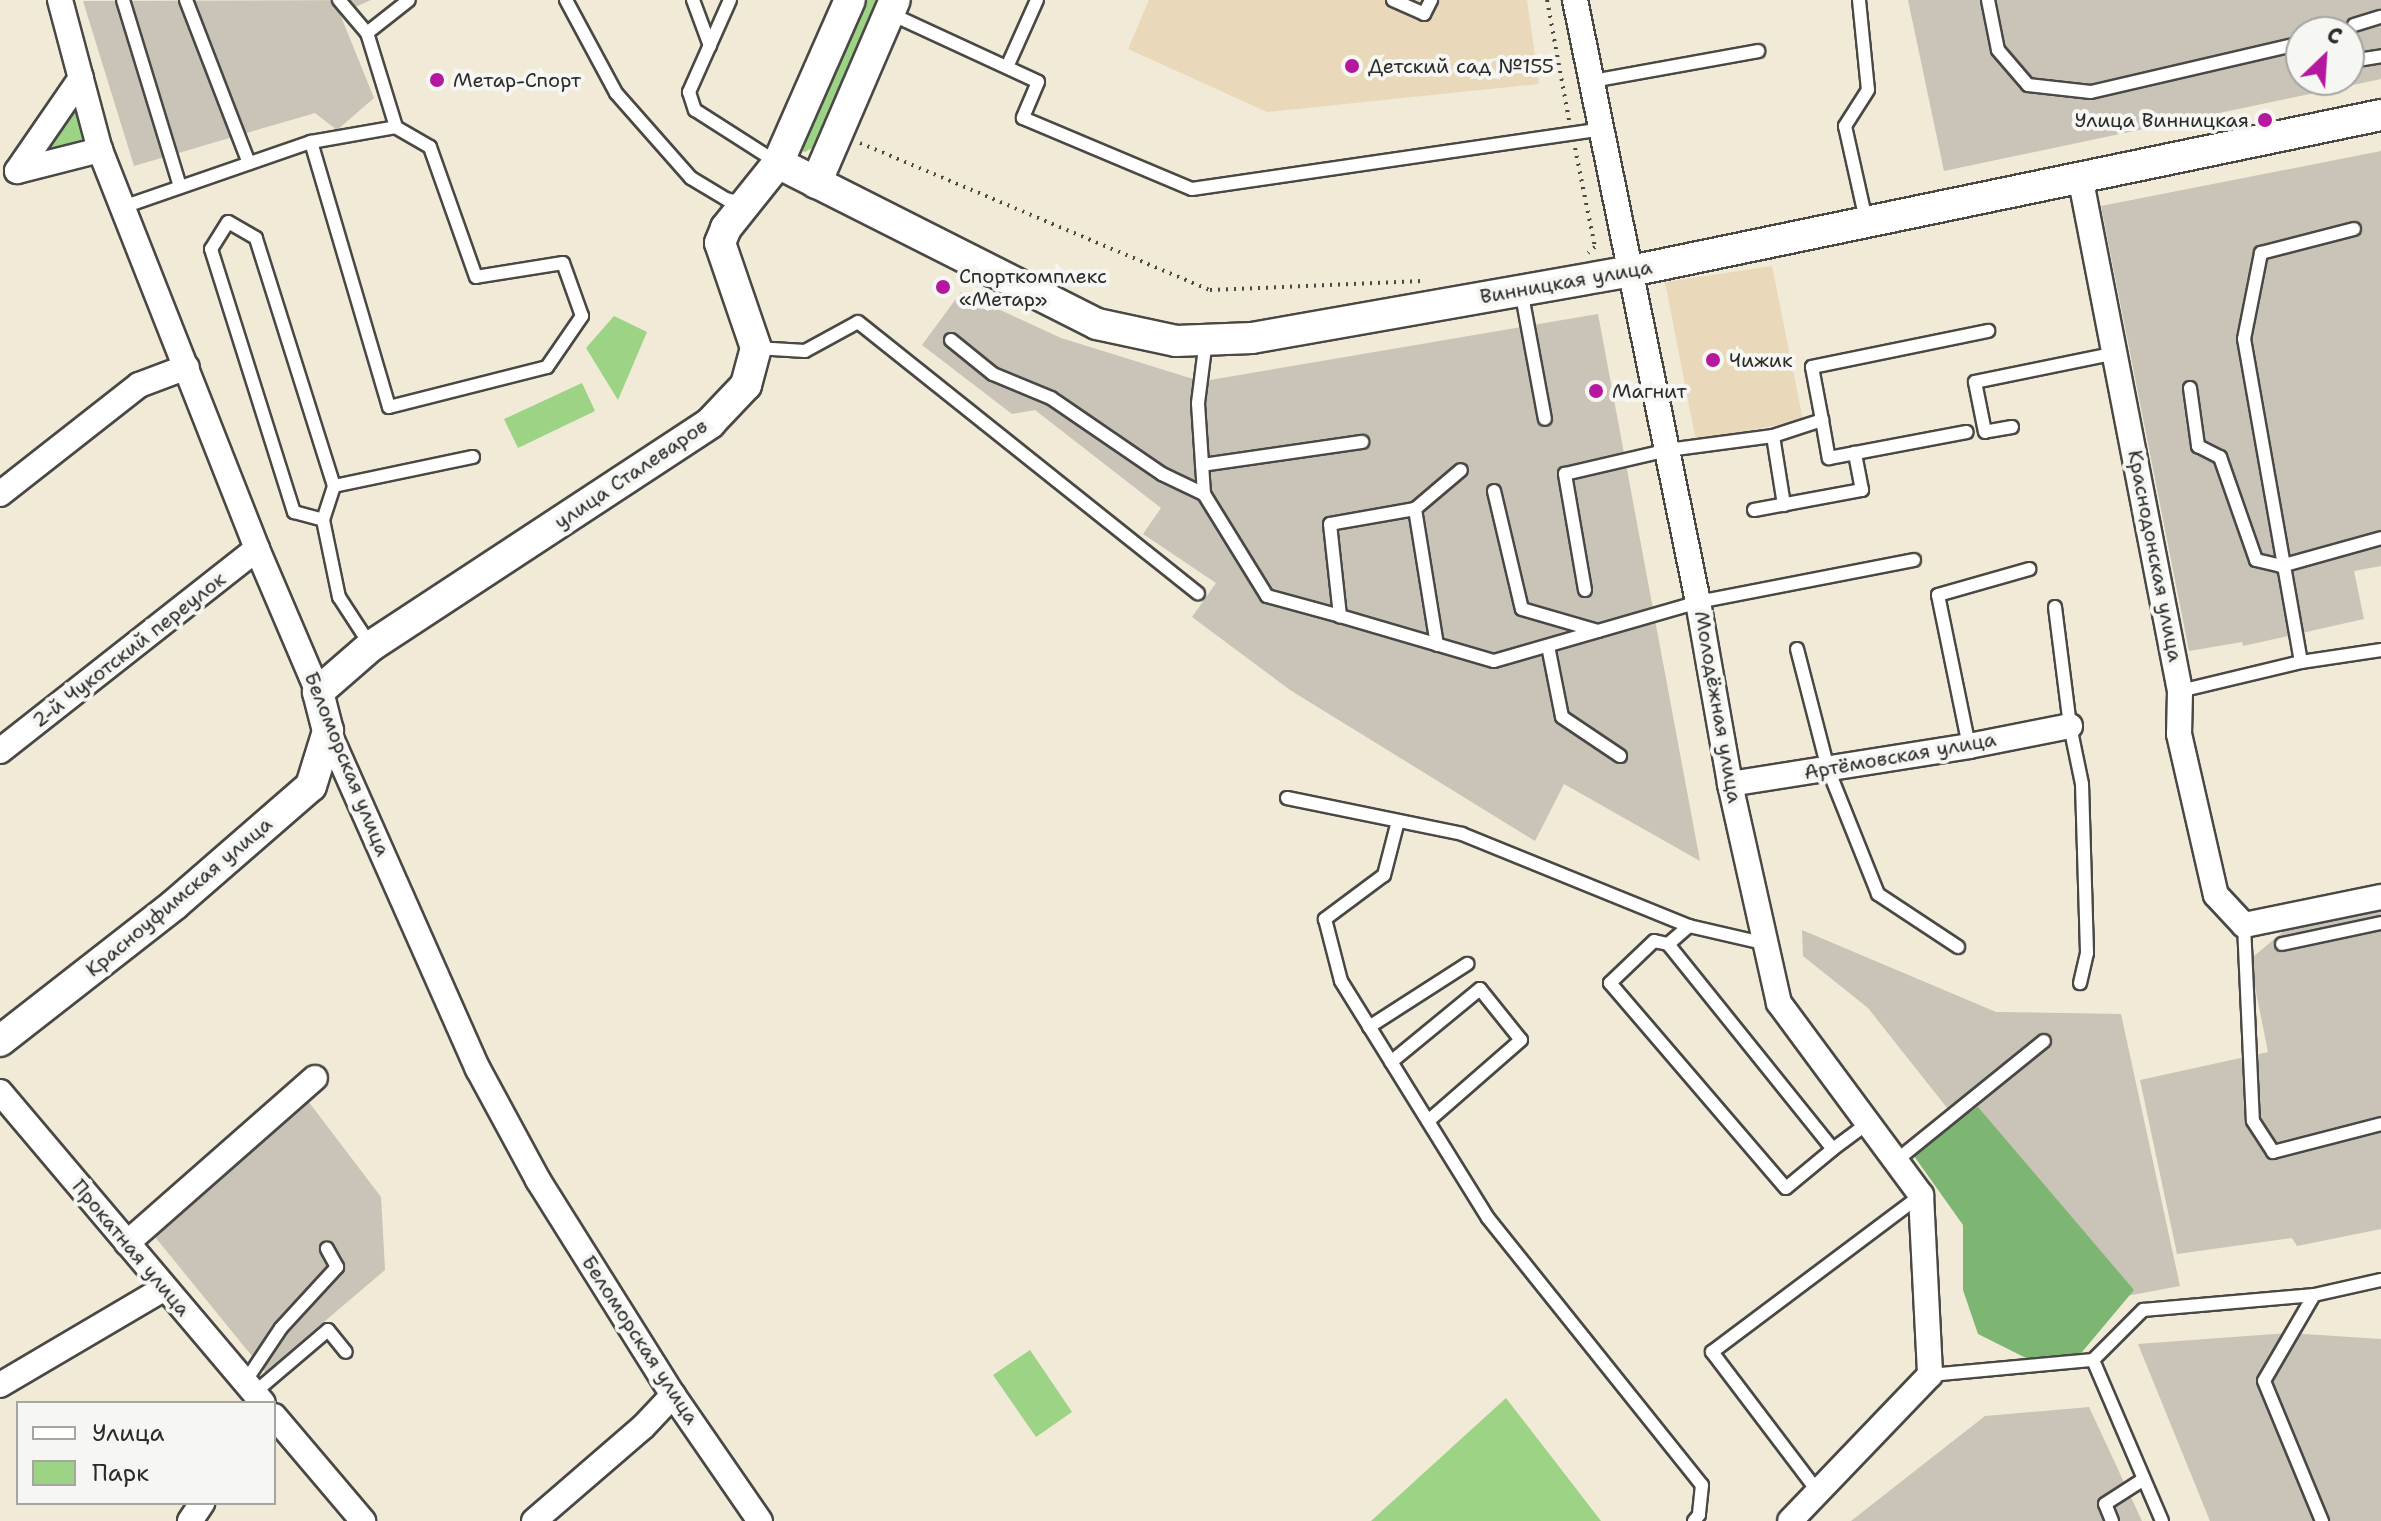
<!DOCTYPE html>
<html>
<head>
<meta charset="utf-8">
<style>
	body { margin:0 }
	#map { position:relative; width:2381px; height:1521px; overflow:hidden; background:#f1ead6; font-family:"Shantell Sans",sans-serif }
	div>[style] { position:absolute }
	[style*='--x'] { left:calc(var(--x)*1px); top:calc(var(--y)*1px); width:calc(var(--w)*1px); rotate:calc(var(--a)*1deg) }
	.built>* { inset:0; background:#e9d9ba }
	.industrial>* { inset:0; background:#c9c3b8 }
	.green>* { inset:0; background:#9cd385 }
	.forest>* { inset:0; background:#7db572 }
	.path>* { height:4px; margin-top:-2px; transform-origin:0; background:repeating-linear-gradient(90deg,#494845 0 2px,transparent 0 8px) }
	.roads { filter:drop-shadow(2px 0 #494845) drop-shadow(-2px 0 #494845) drop-shadow(0 2px #494845) drop-shadow(0 -2px #494845) }
	.service>* { height:12px; margin:-6px; padding:0 6px; transform-origin:6px; border-radius:6px; background:#fff }
	.minor>* { height:24px; margin:-12px; padding:0 12px; transform-origin:12px; border-radius:12px; background:#fff }
	.tertiary>* { height:30px; margin:-15px; padding:0 15px; transform-origin:15px; border-radius:15px; background:#fff }
	.dots>* { width:22px; height:22px; translate:-50% -50%; box-sizing:border-box; border:4px solid #f6f6f2; border-radius:50% }
	span { translate:-50% -50%; white-space:nowrap; text-align:center; line-height:1.15; -webkit-text-stroke:8px #f6f6f2; paint-order:stroke }
	.poi-label { font-size:20px; color:#2b2b2b }
	.left { translate:0 -50%; text-align:left }
	.right { translate:-100% -50%; text-align:right }
	.street-label { font-size:20px; color:#2b2b2b }
	.legend { position:absolute; left:16px; top:1401px; width:260px; height:104px; box-sizing:border-box; background:#f6f6f2; border:2px solid #a5a5a2; margin:0; padding:10px 14px; list-style:none; font-size:24px; color:#2b2b2b }
	.legend li { display:flex; align-items:center; gap:16px; height:40px }
	.legend b { width:40px; border:2px solid #a5a5a2 }
	.north { position:absolute; left:2285px; top:16px; width:80px; height:80px; box-sizing:border-box; background:#f6f6f2; border:2px solid #a5a5a2; border-radius:50%; rotate:25deg; font-size:22px; font-weight:700; line-height:32px; text-align:center; color:#2b2b2b }
	.north::after { content:''; display:block; margin:auto; width:28px; height:36px; background:#b5179e; clip-path:polygon(50% 0,100% 100%,50% 72%,0 100%) }
</style>
</head>
<body>
<div id="map">
	<div class="built">
		<div style="clip-path:polygon(1149px 0,1527px 0,1539px 84px,1267px 112px,1128px 49px)"></div>
		<div style="clip-path:polygon(1772px 266px,1803px 420px,1696px 441px,1665px 282px)"></div>
	</div>
	<div class="industrial">
		<div style="clip-path:polygon(371px 0,340px 14px,374px 98px,337px 130px,315px 113px,134px 166px,83px 1px)"></div>
		<div style="clip-path:polygon(evenodd,1908px 0,2381px 0,2381px 79px,1944px 171px,1908px 0,2301px 32px,2349px 32px,2349px 80px,2301px 80px,2301px 32px)"></div>
		<div style="clip-path:polygon(2381px 151px,2381px 566px,2354px 571px,2364px 619px,2243px 646px,2242px 642px,2189px 651px,2101px 206px)"></div>
		<div style="clip-path:polygon(961px 292px,1061px 338px,1190px 378px,1210px 380px,1598px 314px,1700px 861px,1564px 784px,1535px 841px,1290px 690px,1192px 617px,1216px 583px,1143px 534px,1161px 508px,1035px 410px,1012px 414px,922px 345px)"></div>
		<div style="clip-path:polygon(2381px 908px,2381px 1229px,2297px 1246px,2292px 1238px,2177px 1254px,2140px 1080px,2268px 1052px,2251px 967px,2254px 956px,2290px 926px)"></div>
		<div style="clip-path:polygon(1802px 930px,1996px 1012px,2121px 1014px,2180px 1286px,2100px 1301px,1868px 1008px,1803px 956px)"></div>
		<div style="clip-path:polygon(308px 1101px,381px 1197px,385px 1270px,265px 1372px,151px 1232px)"></div>
		<div style="clip-path:polygon(2289px 1333px,2381px 1339px,2381px 1521px,2210px 1521px,2138px 1344px)"></div>
		<div style="clip-path:polygon(2089px 1407px,2142px 1521px,1851px 1521px,1985px 1416px)"></div>
	</div>
	<div class="green">
		<div style="clip-path:polygon(856px 0,876px 0,812px 148px,805px 152px,796px 148px)"></div>
		<div style="clip-path:polygon(79px 106px,86px 139px,42px 154px)"></div>
		<div style="clip-path:polygon(614px 316px,647px 332px,618px 400px,586px 348px)"></div>
		<div style="clip-path:polygon(582px 383px,595px 411px,518px 448px,504px 419px)"></div>
		<div style="clip-path:polygon(1030px 1350px,1072px 1412px,1036px 1437px,993px 1375px)"></div>
		<div style="clip-path:polygon(1506px 1398px,1601px 1521px,1371px 1521px)"></div>
	</div>
	<div class="forest">
		<div style="clip-path:polygon(1978px 1107px,2134px 1290px,2077px 1358px,2036px 1363px,1978px 1334px,1963px 1290px,1963px 1225px,1909px 1149px)"></div>
	</div>
	<div class="path">
		<div style="--x:1547;--y:0;--w:122;--a:79.6"></div>
		<div style="--x:860;--y:143;--w:380;--a:22.8"></div>
		<div style="--x:1210;--y:290;--w:212;--a:-2.4"></div>
		<div style="--x:1575;--y:148;--w:101;--a:78.6"></div>
		<div style="--x:1595;--y:247;--w:9;--a:139"></div>
	</div>
	<div class="roads">
		<div class="service">
			<div style="--x:123;--y:0;--w:195;--a:73"></div>
			<div style="--x:186;--y:0;--w:175;--a:68.9"></div>
			<div style="--x:339;--y:0;--w:43;--a:49.7"></div>
			<div style="--x:566;--y:0;--w:106;--a:61.7"></div>
			<div style="--x:616;--y:93;--w:113;--a:48.6"></div>
			<div style="--x:691;--y:178;--w:41;--a:31"></div>
			<div style="--x:726;--y:199;--w:16;--a:14"></div>
			<div style="--x:693;--y:0;--w:49;--a:69.7"></div>
			<div style="--x:730;--y:0;--w:101;--a:114"></div>
			<div style="--x:689;--y:92;--w:19;--a:72"></div>
			<div style="--x:695;--y:110;--w:98;--a:32.6"></div>
			<div style="--x:1393;--y:0;--w:34;--a:24"></div>
			<div style="--x:1424;--y:14;--w:16;--a:-63"></div>
			<div style="--x:1859;--y:0;--w:90;--a:84.3"></div>
			<div style="--x:1868;--y:90;--w:43;--a:122.6"></div>
			<div style="--x:1845;--y:126;--w:96;--a:77.4"></div>
			<div style="--x:1988;--y:0;--w:51;--a:78.7"></div>
			<div style="--x:1998;--y:50;--w:46;--a:49.4"></div>
			<div style="--x:2028;--y:85;--w:63;--a:6.3"></div>
			<div style="--x:2091;--y:92;--w:216;--a:-13.1"></div>
			<div style="--x:889;--y:13;--w:164;--a:24.8"></div>
			<div style="--x:1038;--y:82;--w:39;--a:113"></div>
			<div style="--x:1023;--y:118;--w:183;--a:22.8"></div>
			<div style="--x:1192;--y:189;--w:414;--a:-8.3"></div>
			<div style="--x:2354;--y:25;--w:28;--a:-17"></div>
			<div style="--x:2351;--y:61;--w:30;--a:-9"></div>
			<div style="--x:1007;--y:67;--w:73;--a:-65.9"></div>
			<div style="--x:1592;--y:81;--w:169;--a:-10.2"></div>
			<div style="--x:311;--y:142;--w:276;--a:73.6"></div>
			<div style="--x:389;--y:407;--w:163;--a:-14.2"></div>
			<div style="--x:547;--y:367;--w:62;--a:-55.5"></div>
			<div style="--x:582;--y:316;--w:56;--a:-109.7"></div>
			<div style="--x:563;--y:263;--w:88;--a:170.9"></div>
			<div style="--x:476;--y:277;--w:138;--a:-109.5"></div>
			<div style="--x:430;--y:147;--w:39;--a:-150"></div>
			<div style="--x:123;--y:207;--w:199;--a:-19.1"></div>
			<div style="--x:311;--y:142;--w:86;--a:-10"></div>
			<div style="--x:396;--y:127;--w:98;--a:-107.1"></div>
			<div style="--x:367;--y:33;--w:53;--a:-38.2"></div>
			<div style="--x:1521;--y:290;--w:131;--a:79.5"></div>
			<div style="--x:951;--y:340;--w:54;--a:39"></div>
			<div style="--x:993;--y:374;--w:63;--a:22.5"></div>
			<div style="--x:1051;--y:398;--w:135;--a:34.4"></div>
			<div style="--x:1162;--y:474;--w:47;--a:25.5"></div>
			<div style="--x:1204;--y:494;--w:91;--a:-93.8"></div>
			<div style="--x:1198;--y:403;--w:64;--a:-82.8"></div>
			<div style="--x:756;--y:348;--w:49;--a:3.5"></div>
			<div style="--x:805;--y:351;--w:60;--a:-28.7"></div>
			<div style="--x:858;--y:322;--w:435;--a:38.6"></div>
			<div style="--x:2190;--y:388;--w:59;--a:82.1"></div>
			<div style="--x:2198;--y:446;--w:25;--a:27"></div>
			<div style="--x:2220;--y:457;--w:109;--a:70.7"></div>
			<div style="--x:2256;--y:560;--w:26;--a:13"></div>
			<div style="--x:2281;--y:566;--w:104;--a:-15.6"></div>
			<div style="--x:1822;--y:420;--w:39;--a:80"></div>
			<div style="--x:1829;--y:458;--w:140;--a:-10.7"></div>
			<div style="--x:2012;--y:427;--w:27;--a:170"></div>
			<div style="--x:1985;--y:432;--w:51;--a:-101.3"></div>
			<div style="--x:1975;--y:382;--w:144;--a:-11.6"></div>
			<div style="--x:1773;--y:436;--w:70;--a:80.9"></div>
			<div style="--x:1202;--y:465;--w:162;--a:-8.2"></div>
			<div style="--x:334;--y:486;--w:142;--a:-11.8"></div>
			<div style="--x:1494;--y:491;--w:121;--a:76.7"></div>
			<div style="--x:1522;--y:609;--w:79;--a:16.1"></div>
			<div style="--x:1204;--y:494;--w:120;--a:58.3"></div>
			<div style="--x:1267;--y:596;--w:76;--a:15.3"></div>
			<div style="--x:1415;--y:509;--w:60;--a:-40.3"></div>
			<div style="--x:1754;--y:510;--w:110;--a:-10.5"></div>
			<div style="--x:1862;--y:490;--w:38;--a:-101"></div>
			<div style="--x:323;--y:520;--w:36;--a:-72"></div>
			<div style="--x:334;--y:486;--w:260;--a:-107.5"></div>
			<div style="--x:256;--y:238;--w:32;--a:-150"></div>
			<div style="--x:228;--y:222;--w:32;--a:122"></div>
			<div style="--x:211;--y:249;--w:276;--a:72.5"></div>
			<div style="--x:294;--y:512;--w:30;--a:15"></div>
			<div style="--x:323;--y:520;--w:79;--a:78.3"></div>
			<div style="--x:339;--y:597;--w:59;--a:56.9"></div>
			<div style="--x:1585;--y:590;--w:118;--a:-99.8"></div>
			<div style="--x:1565;--y:474;--w:106;--a:-13.1"></div>
			<div style="--x:1668;--y:450;--w:106;--a:-7.6"></div>
			<div style="--x:1773;--y:436;--w:52;--a:-18.1"></div>
			<div style="--x:1822;--y:420;--w:54;--a:-100.7"></div>
			<div style="--x:1812;--y:367;--w:180;--a:-11.6"></div>
			<div style="--x:2055;--y:607;--w:120;--a:82.8"></div>
			<div style="--x:2070;--y:726;--w:59;--a:78.3"></div>
			<div style="--x:2082;--y:784;--w:169;--a:88.3"></div>
			<div style="--x:2087;--y:953;--w:31;--a:103"></div>
			<div style="--x:1437;--y:645;--w:138;--a:-99.2"></div>
			<div style="--x:1415;--y:509;--w:86;--a:170"></div>
			<div style="--x:1330;--y:524;--w:93;--a:83.8"></div>
			<div style="--x:1340;--y:616;--w:160;--a:16.3"></div>
			<div style="--x:1494;--y:661;--w:212;--a:-16.1"></div>
			<div style="--x:1698;--y:602;--w:220;--a:-11"></div>
			<div style="--x:1548;--y:646;--w:72;--a:78.8"></div>
			<div style="--x:1562;--y:717;--w:70;--a:33.9"></div>
			<div style="--x:1797;--y:649;--w:124;--a:75.5"></div>
			<div style="--x:1828;--y:769;--w:135;--a:68.2"></div>
			<div style="--x:1878;--y:894;--w:96;--a:33.5"></div>
			<div style="--x:2301;--y:662;--w:328;--a:-100"></div>
			<div style="--x:2244;--y:339;--w:88;--a:-78.8"></div>
			<div style="--x:2261;--y:253;--w:96;--a:-14.5"></div>
			<div style="--x:2180;--y:691;--w:124;--a:-13.5"></div>
			<div style="--x:2301;--y:662;--w:81;--a:-8.5"></div>
			<div style="--x:1969;--y:746;--w:154;--a:-101.6"></div>
			<div style="--x:1938;--y:595;--w:95;--a:-15.9"></div>
			<div style="--x:1287;--y:798;--w:179;--a:11.6"></div>
			<div style="--x:1462;--y:834;--w:245;--a:22.1"></div>
			<div style="--x:1689;--y:926;--w:80;--a:13"></div>
			<div style="--x:1398;--y:821;--w:56;--a:104.5"></div>
			<div style="--x:1384;--y:875;--w:74;--a:143.3"></div>
			<div style="--x:1325;--y:919;--w:64;--a:75.5"></div>
			<div style="--x:1341;--y:981;--w:279;--a:58.2"></div>
			<div style="--x:1488;--y:1218;--w:342;--a:51.3"></div>
			<div style="--x:1702;--y:1485;--w:30;--a:96"></div>
			<div style="--x:1699;--y:1515;--w:8;--a:130"></div>
			<div style="--x:2244;--y:925;--w:196;--a:87.4"></div>
			<div style="--x:2253;--y:1121;--w:37;--a:57"></div>
			<div style="--x:2273;--y:1152;--w:112;--a:-14.5"></div>
			<div style="--x:1689;--y:926;--w:28;--a:139"></div>
			<div style="--x:1668;--y:944;--w:263;--a:51.2"></div>
			<div style="--x:1833;--y:1149;--w:44;--a:-36.6"></div>
			<div style="--x:1668;--y:944;--w:14;--a:-168"></div>
			<div style="--x:1654;--y:941;--w:61;--a:136.3"></div>
			<div style="--x:1610;--y:983;--w:270;--a:49.4"></div>
			<div style="--x:1786;--y:1188;--w:61;--a:-39.7"></div>
			<div style="--x:2282;--y:944;--w:101;--a:-12"></div>
			<div style="--x:1369;--y:1027;--w:117;--a:-32.7"></div>
			<div style="--x:1391;--y:1062;--w:115;--a:-39.4"></div>
			<div style="--x:1480;--y:989;--w:65;--a:51.2"></div>
			<div style="--x:1521;--y:1040;--w:123;--a:138.9"></div>
			<div style="--x:1897;--y:1160;--w:189;--a:-39"></div>
			<div style="--x:2314;--y:1295;--w:99;--a:120.2"></div>
			<div style="--x:2264;--y:1381;--w:152;--a:67.5"></div>
			<div style="--x:2093;--y:1360;--w:175;--a:66.8"></div>
			<div style="--x:1930;--y:1375;--w:164;--a:-5.3"></div>
			<div style="--x:2093;--y:1360;--w:71;--a:-45"></div>
			<div style="--x:2143;--y:1310;--w:172;--a:-5"></div>
			<div style="--x:2314;--y:1295;--w:69;--a:-12.6"></div>
			<div style="--x:245;--y:1382;--w:65;--a:-56.3"></div>
			<div style="--x:281;--y:1328;--w:83;--a:-47.4"></div>
			<div style="--x:337;--y:1267;--w:21;--a:-119"></div>
			<div style="--x:254;--y:1393;--w:97;--a:-40.4"></div>
			<div style="--x:328;--y:1330;--w:28;--a:51"></div>
			<div style="--x:1819;--y:1493;--w:177;--a:-127.2"></div>
			<div style="--x:1712;--y:1352;--w:261;--a:-36.9"></div>
			<div style="--x:2112;--y:1521;--w:18;--a:-112"></div>
			<div style="--x:2105;--y:1504;--w:46;--a:-32.7"></div>
		</div>
		<div class="minor">
			<div style="--x:60;--y:0;--w:155;--a:75.1"></div>
			<div style="--x:100;--y:150;--w:429;--a:68.5"></div>
			<div style="--x:257;--y:549;--w:155;--a:66.9"></div>
			<div style="--x:1575;--y:0;--w:614;--a:78.45"></div>
			<div style="--x:1698;--y:602;--w:185;--a:80"></div>
			<div style="--x:1730;--y:784;--w:224;--a:77.4"></div>
			<div style="--x:1779;--y:1003;--w:239;--a:53.5"></div>
			<div style="--x:1921;--y:1195;--w:180;--a:87.1"></div>
			<div style="--x:1930;--y:1375;--w:202;--a:133.8"></div>
			<div style="--x:81;--y:78;--w:113;--a:124.5"></div>
			<div style="--x:17;--y:171;--w:86;--a:-14.2"></div>
			<div style="--x:2080;--y:176;--w:525;--a:79.01"></div>
			<div style="--x:2180;--y:691;--w:43;--a:91.3"></div>
			<div style="--x:2179;--y:734;--w:165;--a:77.1"></div>
			<div style="--x:2216;--y:895;--w:41;--a:47"></div>
			<div style="--x:2244;--y:925;--w:140;--a:-11.6"></div>
			<div style="--x:0;--y:494;--w:177;--a:-38.1"></div>
			<div style="--x:139;--y:385;--w:51;--a:-20.6"></div>
			<div style="--x:328;--y:731;--w:370;--a:66.1"></div>
			<div style="--x:478;--y:1069;--w:126;--a:61.6"></div>
			<div style="--x:538;--y:1180;--w:254;--a:57.9"></div>
			<div style="--x:673;--y:1395;--w:153;--a:55.4"></div>
			<div style="--x:0;--y:751;--w:327;--a:-38.2"></div>
			<div style="--x:1730;--y:784;--w:242;--a:-9"></div>
			<div style="--x:1969;--y:746;--w:103;--a:-11.2"></div>
			<div style="--x:0;--y:1092;--w:407;--a:49.8"></div>
			<div style="--x:127;--y:1243;--w:250;--a:-41.3"></div>
			<div style="--x:0;--y:1385;--w:191;--a:-30.5"></div>
			<div style="--x:274;--y:1416;--w:138;--a:49.7"></div>
			<div style="--x:190;--y:1521;--w:22;--a:-56"></div>
			<div style="--x:534;--y:1521;--w:144;--a:-40.8"></div>
			<div style="--x:643;--y:1427;--w:44;--a:-46.8"></div>
		</div>
		<div class="tertiary">
			<div style="--x:778;--y:163;--w:357;--a:26.8"></div>
			<div style="--x:1097;--y:324;--w:81;--a:12.1"></div>
			<div style="--x:1176;--y:341;--w:76;--a:-2.3"></div>
			<div style="--x:1252;--y:338;--w:385;--a:-10"></div>
			<div style="--x:1631;--y:271;--w:766;--a:-11.75"></div>
			<div style="--x:816;--y:183;--w:199;--a:-66.7"></div>
			<div style="--x:0;--y:1041;--w:221;--a:-38"></div>
			<div style="--x:174;--y:905;--w:181;--a:-41"></div>
			<div style="--x:311;--y:786;--w:58;--a:-72.8"></div>
			<div style="--x:328;--y:731;--w:40;--a:-104.4"></div>
			<div style="--x:318;--y:692;--w:70;--a:-41"></div>
			<div style="--x:371;--y:646;--w:406;--a:-33.3"></div>
			<div style="--x:710;--y:423;--w:52;--a:-46.5"></div>
			<div style="--x:746;--y:385;--w:38;--a:-75"></div>
			<div style="--x:756;--y:348;--w:111;--a:-108.9"></div>
			<div style="--x:720;--y:243;--w:16;--a:-68"></div>
			<div style="--x:726;--y:228;--w:83;--a:-51.3"></div>
			<div style="--x:778;--y:163;--w:178;--a:-66.2"></div>
		</div>
	</div>
	<div class="dots">
		<div style="left:1352px;top:66px;background:#b5179e"></div>
		<div style="left:437px;top:80px;background:#b5179e"></div>
		<div style="left:2265px;top:120px;background:#b5179e"></div>
		<div style="left:943px;top:287px;background:#b5179e"></div>
		<div style="left:1713px;top:360px;background:#b5179e"></div>
		<div style="left:1596px;top:391px;background:#b5179e"></div>
	</div>
	<div class="poi-label">
		<span class="left" style="left:1368px;top:66px">Детский сад №155</span>
		<span class="left" style="left:453px;top:80px">Метар-Спорт</span>
		<span class="right" style="left:2249px;top:120px">Улица Винницкая</span>
		<span class="left" style="left:959px;top:288px">Спорткомплекс<br>«Метар»</span>
		<span class="left" style="left:1729px;top:360px">Чижик</span>
		<span class="left" style="left:1612px;top:391px">Магнит</span>
	</div>
	<div class="street-label">
		<span style="left:1566px;top:282px;rotate:-10deg">Винницкая улица</span>
		<span style="left:631px;top:474px;rotate:-34deg">улица Сталеваров</span>
		<span style="left:2155px;top:556px;rotate:79deg">Краснодонская улица</span>
		<span style="left:129px;top:650px;rotate:-38deg">2-й Чукотский переулок</span>
		<span style="left:1718px;top:707px;rotate:80deg">Молодёжная улица</span>
		<span style="left:1900px;top:756px;rotate:-10deg">Артёмовская улица</span>
		<span style="left:347px;top:764px;rotate:68deg">Беломорская улица</span>
		<span style="left:179px;top:897px;rotate:-40deg">Красноуфимская улица</span>
		<span style="left:131px;top:1248px;rotate:50deg">Прокатная улица</span>
		<span style="left:640px;top:1340px;rotate:57deg">Беломорская улица</span>
	</div>
	<ul class="legend">
	<li><b style="height:10px;background:#fff"></b>Улица</li>
	<li><b style="height:22px;background:#9cd385"></b>Парк</li>
	</ul>
	<div class="north">С</div>
</div>
</body>
</html>
